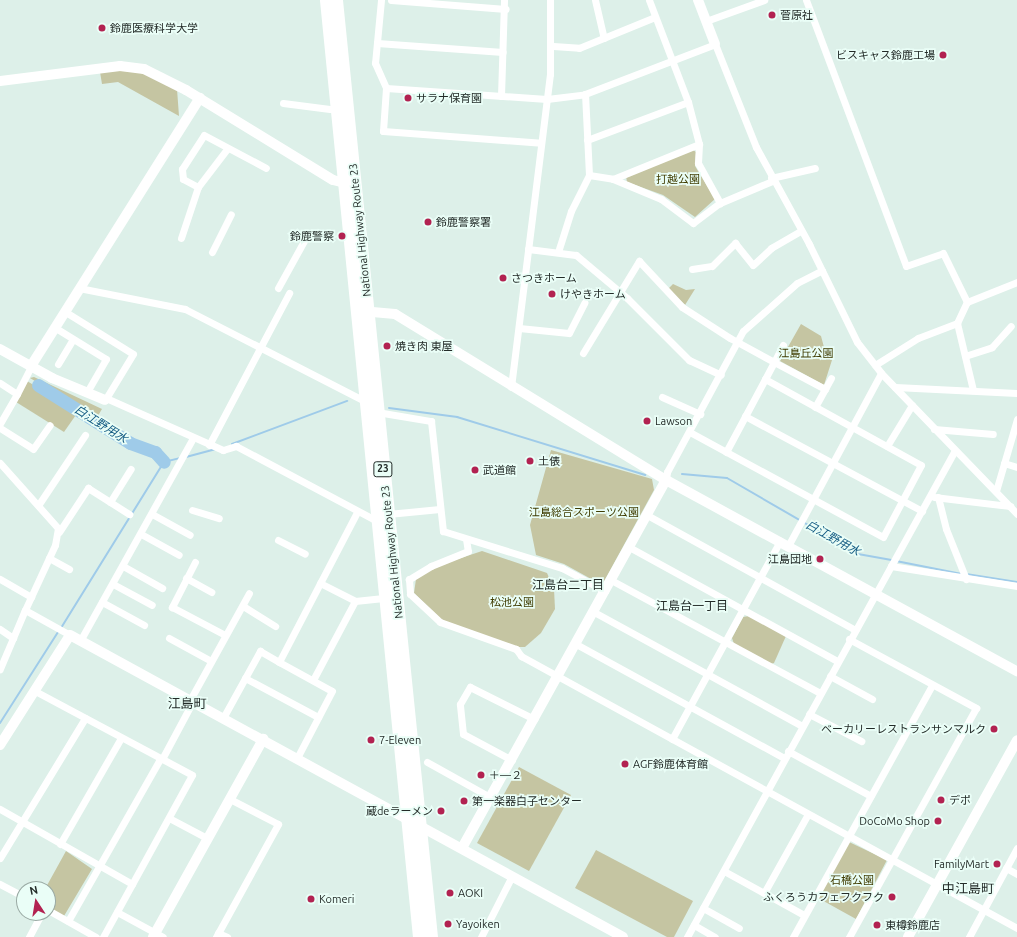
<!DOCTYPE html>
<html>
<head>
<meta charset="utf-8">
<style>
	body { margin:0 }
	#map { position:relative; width:1017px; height:937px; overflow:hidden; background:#ddf0e9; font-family:Ubuntu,"Noto Sans JP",sans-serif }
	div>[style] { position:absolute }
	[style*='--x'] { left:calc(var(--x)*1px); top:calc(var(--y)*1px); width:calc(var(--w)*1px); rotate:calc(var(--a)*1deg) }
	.green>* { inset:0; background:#c5c5a2 }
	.stream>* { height:2px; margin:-1px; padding:0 1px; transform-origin:1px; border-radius:1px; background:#9fcbe9 }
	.river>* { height:13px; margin:-6.5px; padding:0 6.5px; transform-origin:6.5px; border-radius:6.5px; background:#9fcbe9 }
	.street>* { height:7px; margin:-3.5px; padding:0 3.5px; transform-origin:3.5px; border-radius:3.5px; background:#fff }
	.secondary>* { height:10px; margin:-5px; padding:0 5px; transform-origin:5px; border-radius:5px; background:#fff }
	.highway>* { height:13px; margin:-6.5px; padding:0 6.5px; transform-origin:6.5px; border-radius:6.5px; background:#fff }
	.dots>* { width:11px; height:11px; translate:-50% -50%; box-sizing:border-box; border:2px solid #eafef7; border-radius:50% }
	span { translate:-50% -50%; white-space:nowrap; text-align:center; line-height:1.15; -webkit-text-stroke:3.5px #eafef7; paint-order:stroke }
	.shield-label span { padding:1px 3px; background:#eafef7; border:1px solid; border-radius:3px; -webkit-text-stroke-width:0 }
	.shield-label { font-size:10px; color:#232b28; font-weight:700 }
	.poi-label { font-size:11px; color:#232b28 }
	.left { translate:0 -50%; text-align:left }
	.right { translate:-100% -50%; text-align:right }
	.park-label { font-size:11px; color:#403d02 }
	.street-label { font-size:11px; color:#232b28 }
	.water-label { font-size:12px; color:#175e85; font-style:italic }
	.neighbourhood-label { font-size:12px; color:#232b28 }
	.quarter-label { font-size:13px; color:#232b28 }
	.north { position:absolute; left:16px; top:881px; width:40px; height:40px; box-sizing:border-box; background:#eafef7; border:1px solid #9aaaa4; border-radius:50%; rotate:348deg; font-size:11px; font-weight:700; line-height:16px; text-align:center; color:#232b28 }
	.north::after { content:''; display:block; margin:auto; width:14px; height:18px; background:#b22251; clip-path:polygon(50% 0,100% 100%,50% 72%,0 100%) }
</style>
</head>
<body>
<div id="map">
	<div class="green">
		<div style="clip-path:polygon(124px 70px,143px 72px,177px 89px,179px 116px,118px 82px,102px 84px,100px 72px)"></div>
		<div style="clip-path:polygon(693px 150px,696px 152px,695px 166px,715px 199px,695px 217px,663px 195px,627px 182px,626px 176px)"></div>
		<div style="clip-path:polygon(673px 284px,686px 290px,695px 289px,685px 305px,668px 289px)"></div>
		<div style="clip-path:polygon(801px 324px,821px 336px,825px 351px,832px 360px,824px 385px,780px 361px)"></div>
		<div style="clip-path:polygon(34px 377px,102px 409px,96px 419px,30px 378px)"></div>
		<div style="clip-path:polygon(27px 381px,78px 412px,64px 432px,16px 402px)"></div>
		<div style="clip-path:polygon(551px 450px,652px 479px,654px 490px,602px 585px,564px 564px,536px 555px,530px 525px)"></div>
		<div style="clip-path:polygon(482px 551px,547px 573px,554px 589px,555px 609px,541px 633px,525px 647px,516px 647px,442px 620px,414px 593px,416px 579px,431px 568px)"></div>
		<div style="clip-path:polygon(749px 616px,786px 636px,774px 663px,771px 664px,734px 644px,732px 638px,743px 617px)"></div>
		<div style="clip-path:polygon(519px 767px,571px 795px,529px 871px,477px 843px)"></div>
		<div style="clip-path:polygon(849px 842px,887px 860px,856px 919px,818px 898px)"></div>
		<div style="clip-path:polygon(596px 850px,693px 901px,674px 937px,667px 937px,575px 888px)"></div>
		<div style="clip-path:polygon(66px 851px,92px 869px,64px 916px,48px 907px,48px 889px,45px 889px)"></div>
	</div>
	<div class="stream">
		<div style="--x:389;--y:408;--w:69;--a:7.5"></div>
		<div style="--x:457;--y:417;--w:197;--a:17.1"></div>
		<div style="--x:232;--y:444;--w:123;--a:-20.5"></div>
		<div style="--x:186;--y:457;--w:31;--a:-15"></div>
		<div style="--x:682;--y:474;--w:45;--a:5.1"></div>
		<div style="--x:727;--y:478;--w:151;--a:30.1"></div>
		<div style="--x:858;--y:554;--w:34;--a:10"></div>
		<div style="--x:896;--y:561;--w:67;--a:11.1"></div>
		<div style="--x:966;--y:574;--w:52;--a:8.9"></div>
		<div style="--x:61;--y:628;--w:195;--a:-58.2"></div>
		<div style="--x:164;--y:462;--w:16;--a:-14"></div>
		<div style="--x:0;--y:723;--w:108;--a:-57.5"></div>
	</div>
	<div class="river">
		<div style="--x:38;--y:385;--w:109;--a:32.2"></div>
		<div style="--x:130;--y:443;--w:27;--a:20"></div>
		<div style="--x:155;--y:452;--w:13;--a:48"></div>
	</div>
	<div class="street">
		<div style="--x:381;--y:0;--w:63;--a:95.4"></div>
		<div style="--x:375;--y:63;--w:27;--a:66"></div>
		<div style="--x:386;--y:88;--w:43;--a:94"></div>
		<div style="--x:383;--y:131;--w:158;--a:4.3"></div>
		<div style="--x:391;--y:0;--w:115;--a:4.5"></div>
		<div style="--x:595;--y:0;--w:39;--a:77"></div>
		<div style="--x:649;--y:0;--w:109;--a:69.1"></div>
		<div style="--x:688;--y:102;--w:43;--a:75.3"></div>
		<div style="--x:699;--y:144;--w:19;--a:93"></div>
		<div style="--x:698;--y:163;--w:46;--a:61.2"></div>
		<div style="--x:806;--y:0;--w:284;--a:69.4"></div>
		<div style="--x:906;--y:266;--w:39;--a:-19"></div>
		<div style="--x:943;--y:253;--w:55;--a:63.9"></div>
		<div style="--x:706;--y:21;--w:62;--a:-19.9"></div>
		<div style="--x:377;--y:43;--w:126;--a:4.1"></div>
		<div style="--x:553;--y:46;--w:26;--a:4"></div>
		<div style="--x:579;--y:48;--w:82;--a:-22.2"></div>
		<div style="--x:386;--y:88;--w:161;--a:3.9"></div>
		<div style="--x:547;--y:99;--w:38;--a:-7"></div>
		<div style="--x:585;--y:94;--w:139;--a:-21"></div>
		<div style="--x:715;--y:44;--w:111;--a:68.3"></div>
		<div style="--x:756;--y:147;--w:111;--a:61.3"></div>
		<div style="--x:809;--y:244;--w:109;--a:63.9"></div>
		<div style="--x:857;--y:342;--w:39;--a:52"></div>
		<div style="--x:881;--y:373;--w:196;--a:46"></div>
		<div style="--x:501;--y:96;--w:96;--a:-88.2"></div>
		<div style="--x:283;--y:103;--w:47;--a:7.3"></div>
		<div style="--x:587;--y:140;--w:108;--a:-20.6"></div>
		<div style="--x:589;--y:175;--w:24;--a:9"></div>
		<div style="--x:613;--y:179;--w:52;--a:22.6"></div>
		<div style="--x:661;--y:199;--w:40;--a:37"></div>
		<div style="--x:693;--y:223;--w:34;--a:-37"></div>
		<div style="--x:720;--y:203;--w:56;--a:-22.9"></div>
		<div style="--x:771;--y:178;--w:45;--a:-12.8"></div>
		<div style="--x:613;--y:179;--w:93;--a:-22.1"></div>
		<div style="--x:198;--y:187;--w:17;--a:-152"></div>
		<div style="--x:183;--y:179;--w:10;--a:-96"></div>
		<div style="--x:182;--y:169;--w:40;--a:-57.1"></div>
		<div style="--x:204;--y:135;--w:70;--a:28"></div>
		<div style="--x:181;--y:238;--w:54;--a:-71.6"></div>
		<div style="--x:198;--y:187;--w:48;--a:-52.7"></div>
		<div style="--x:528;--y:249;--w:48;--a:7.1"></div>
		<div style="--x:576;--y:255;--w:67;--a:40.1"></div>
		<div style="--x:627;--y:298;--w:88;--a:45"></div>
		<div style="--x:689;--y:360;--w:35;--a:25"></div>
		<div style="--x:212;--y:252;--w:42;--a:-63.4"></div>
		<div style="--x:558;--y:252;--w:43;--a:-72.4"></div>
		<div style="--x:571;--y:211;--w:40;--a:-63.4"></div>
		<div style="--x:589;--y:175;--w:81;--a:-92.8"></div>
		<div style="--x:692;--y:269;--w:20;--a:-9"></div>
		<div style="--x:712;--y:266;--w:33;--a:-45"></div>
		<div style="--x:735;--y:243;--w:28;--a:51"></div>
		<div style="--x:753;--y:265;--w:25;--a:-43"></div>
		<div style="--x:771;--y:248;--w:34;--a:-30"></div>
		<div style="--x:79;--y:288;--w:108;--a:11.2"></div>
		<div style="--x:185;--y:309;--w:202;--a:27.1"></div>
		<div style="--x:278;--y:288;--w:56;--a:-61.1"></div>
		<div style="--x:64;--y:311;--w:81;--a:31.9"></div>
		<div style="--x:133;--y:354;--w:54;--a:121.3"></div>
		<div style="--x:957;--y:323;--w:69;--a:76.6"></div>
		<div style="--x:54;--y:327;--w:61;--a:31.6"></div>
		<div style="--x:106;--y:359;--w:38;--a:120"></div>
		<div style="--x:519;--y:328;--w:50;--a:5.7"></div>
		<div style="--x:569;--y:333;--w:34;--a:-63"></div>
		<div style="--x:783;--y:345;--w:19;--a:118"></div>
		<div style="--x:774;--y:362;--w:58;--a:27.9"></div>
		<div style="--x:583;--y:353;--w:108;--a:-58.7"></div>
		<div style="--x:639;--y:261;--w:63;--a:46.9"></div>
		<div style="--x:682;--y:307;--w:57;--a:32.9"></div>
		<div style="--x:730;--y:338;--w:50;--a:28.6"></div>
		<div style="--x:774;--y:362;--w:19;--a:118"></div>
		<div style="--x:765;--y:379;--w:178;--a:28.9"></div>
		<div style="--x:921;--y:465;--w:81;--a:117.8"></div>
		<div style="--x:883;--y:537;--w:220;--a:-151.5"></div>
		<div style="--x:965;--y:356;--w:28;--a:-18"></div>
		<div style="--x:992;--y:347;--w:28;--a:-48"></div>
		<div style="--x:58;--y:364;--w:29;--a:-59"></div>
		<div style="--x:875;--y:365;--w:51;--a:-32.1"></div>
		<div style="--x:918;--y:338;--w:42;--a:-21"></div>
		<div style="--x:957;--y:323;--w:23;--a:-65"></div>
		<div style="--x:967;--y:302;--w:54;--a:-21.8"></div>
		<div style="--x:0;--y:383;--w:20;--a:33"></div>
		<div style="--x:17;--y:394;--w:34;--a:120"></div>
		<div style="--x:511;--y:387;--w:315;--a:-82.9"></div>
		<div style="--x:550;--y:74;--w:74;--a:-90"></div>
		<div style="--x:895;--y:387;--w:122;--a:2.8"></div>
		<div style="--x:17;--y:394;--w:31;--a:-63"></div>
		<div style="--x:662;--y:397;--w:42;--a:24.1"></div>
		<div style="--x:106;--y:398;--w:128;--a:24"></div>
		<div style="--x:223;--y:450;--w:14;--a:-17"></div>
		<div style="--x:236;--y:446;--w:160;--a:28"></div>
		<div style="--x:815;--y:407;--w:33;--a:-61"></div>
		<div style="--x:377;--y:412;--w:55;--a:9.5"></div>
		<div style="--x:431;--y:421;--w:111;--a:83.8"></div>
		<div style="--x:443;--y:531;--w:125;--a:17.3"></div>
		<div style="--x:562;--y:568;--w:49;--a:28.1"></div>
		<div style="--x:745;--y:416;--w:201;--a:28.2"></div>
		<div style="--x:0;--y:428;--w:39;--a:32"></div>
		<div style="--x:33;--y:449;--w:29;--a:-55"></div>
		<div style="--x:934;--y:429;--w:59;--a:4.8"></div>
		<div style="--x:209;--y:445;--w:172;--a:-62.2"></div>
		<div style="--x:887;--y:446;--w:48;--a:-58.6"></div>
		<div style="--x:726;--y:452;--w:83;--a:-61.9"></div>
		<div style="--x:0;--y:463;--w:87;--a:48.3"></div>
		<div style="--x:58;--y:528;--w:17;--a:100"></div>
		<div style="--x:55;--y:545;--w:72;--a:114.8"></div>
		<div style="--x:25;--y:610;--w:51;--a:29.1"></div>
		<div style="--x:1004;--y:463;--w:14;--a:17"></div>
		<div style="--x:666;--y:480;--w:8;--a:-83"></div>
		<div style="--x:667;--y:472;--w:160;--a:-61.7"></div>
		<div style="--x:743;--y:331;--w:72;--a:-41.6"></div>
		<div style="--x:797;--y:283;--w:28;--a:-27"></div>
		<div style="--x:996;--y:491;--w:75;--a:-73.7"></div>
		<div style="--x:934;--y:497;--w:77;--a:6.8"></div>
		<div style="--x:938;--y:497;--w:33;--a:76"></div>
		<div style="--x:946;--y:529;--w:54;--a:68.2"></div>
		<div style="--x:110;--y:502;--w:39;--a:-58"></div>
		<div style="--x:39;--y:504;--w:83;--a:-56.3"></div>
		<div style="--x:192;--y:510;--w:28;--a:17"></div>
		<div style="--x:152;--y:514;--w:43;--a:28.9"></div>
		<div style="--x:388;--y:514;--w:52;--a:-5.5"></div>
		<div style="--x:647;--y:515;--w:238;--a:28.9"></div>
		<div style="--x:59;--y:532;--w:53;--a:-56.6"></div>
		<div style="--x:88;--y:488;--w:49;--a:32.4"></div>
		<div style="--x:141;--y:534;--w:43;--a:28.9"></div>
		<div style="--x:466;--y:539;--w:12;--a:81"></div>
		<div style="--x:468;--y:551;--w:40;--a:158"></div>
		<div style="--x:431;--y:566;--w:26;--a:149"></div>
		<div style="--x:409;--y:579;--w:15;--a:86"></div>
		<div style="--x:410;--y:594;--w:41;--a:43"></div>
		<div style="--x:440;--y:622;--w:81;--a:19.6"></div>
		<div style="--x:516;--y:649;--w:9;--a:54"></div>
		<div style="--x:521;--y:656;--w:566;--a:28.74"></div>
		<div style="--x:278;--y:540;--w:30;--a:27"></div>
		<div style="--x:788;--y:546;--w:196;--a:-61.7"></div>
		<div style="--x:629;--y:547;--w:237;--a:28.7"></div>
		<div style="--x:49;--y:558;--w:23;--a:29"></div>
		<div style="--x:195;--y:562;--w:51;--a:117.1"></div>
		<div style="--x:172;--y:607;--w:60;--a:27.8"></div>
		<div style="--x:123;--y:566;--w:45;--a:29.4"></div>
		<div style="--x:891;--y:566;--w:132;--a:-61.1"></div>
		<div style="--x:186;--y:578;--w:29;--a:29"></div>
		<div style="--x:0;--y:579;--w:36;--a:30"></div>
		<div style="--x:611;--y:580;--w:238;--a:28.4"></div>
		<div style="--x:320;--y:583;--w:39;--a:27"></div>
		<div style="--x:355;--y:601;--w:31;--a:-6"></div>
		<div style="--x:113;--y:584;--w:44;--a:28.3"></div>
		<div style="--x:102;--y:602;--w:48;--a:28.7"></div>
		<div style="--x:243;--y:606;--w:38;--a:32"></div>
		<div style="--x:594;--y:612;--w:237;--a:28.7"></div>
		<div style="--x:0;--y:629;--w:16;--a:35"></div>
		<div style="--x:13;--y:638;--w:34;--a:113"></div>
		<div style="--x:13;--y:638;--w:30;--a:-67"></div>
		<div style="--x:169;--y:638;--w:48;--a:28.7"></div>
		<div style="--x:849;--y:639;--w:145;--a:28.5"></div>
		<div style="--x:976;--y:708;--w:262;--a:119"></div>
		<div style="--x:80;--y:641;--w:232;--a:-60.9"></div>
		<div style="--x:576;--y:644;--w:237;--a:28.7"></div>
		<div style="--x:279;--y:662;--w:169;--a:-62.5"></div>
		<div style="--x:830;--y:676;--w:48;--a:28.7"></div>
		<div style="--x:245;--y:678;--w:83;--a:28.1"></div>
		<div style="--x:313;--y:680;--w:89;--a:-62"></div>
		<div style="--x:35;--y:691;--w:178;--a:28.1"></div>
		<div style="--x:192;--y:775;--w:185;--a:118.8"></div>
		<div style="--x:190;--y:700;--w:122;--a:-61.1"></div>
		<div style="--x:809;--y:714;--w:59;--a:27.4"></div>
		<div style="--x:223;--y:718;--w:77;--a:-61.1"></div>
		<div style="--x:260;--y:651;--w:22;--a:30"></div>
		<div style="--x:279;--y:662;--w:60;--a:28.7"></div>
		<div style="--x:332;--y:691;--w:76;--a:117.6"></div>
		<div style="--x:672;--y:739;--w:226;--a:-61.4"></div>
		<div style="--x:788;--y:751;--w:94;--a:28.5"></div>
		<div style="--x:162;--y:759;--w:66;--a:-61.9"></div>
		<div style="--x:512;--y:760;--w:55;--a:-152"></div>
		<div style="--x:463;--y:734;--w:30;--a:-96"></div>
		<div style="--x:460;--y:704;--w:20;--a:-60"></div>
		<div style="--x:470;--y:687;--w:72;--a:26.6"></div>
		<div style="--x:427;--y:762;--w:72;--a:29.1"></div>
		<div style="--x:0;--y:809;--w:152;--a:29.6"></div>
		<div style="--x:169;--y:818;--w:43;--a:27.8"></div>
		<div style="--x:60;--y:844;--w:122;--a:-60.1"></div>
		<div style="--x:0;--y:858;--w:164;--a:-58.7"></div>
		<div style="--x:1006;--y:868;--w:13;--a:29"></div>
		<div style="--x:724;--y:871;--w:91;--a:28.8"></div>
		<div style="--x:0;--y:884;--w:27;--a:28"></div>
		<div style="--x:764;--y:893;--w:90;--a:-60.9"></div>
		<div style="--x:703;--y:908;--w:41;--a:29.1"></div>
		<div style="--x:48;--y:910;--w:55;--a:29.4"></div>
		<div style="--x:117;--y:912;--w:52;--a:28.5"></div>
		<div style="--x:68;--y:921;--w:186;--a:-60.4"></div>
		<div style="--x:694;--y:925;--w:24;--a:30"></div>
		<div style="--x:218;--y:933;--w:10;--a:24"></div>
		<div style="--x:29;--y:937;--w:27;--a:-62"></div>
		<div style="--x:216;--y:937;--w:129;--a:-61.2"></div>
		<div style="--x:278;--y:824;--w:54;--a:-152.5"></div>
		<div style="--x:481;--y:937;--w:68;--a:-63.1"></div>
		<div style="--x:687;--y:937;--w:423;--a:-61.2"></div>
		<div style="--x:891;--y:566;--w:128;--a:9"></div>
		<div style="--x:793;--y:937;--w:288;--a:-61.1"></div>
		<div style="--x:969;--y:937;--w:101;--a:-61.7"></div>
	</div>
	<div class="secondary">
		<div style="--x:698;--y:0;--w:47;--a:68.9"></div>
		<div style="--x:0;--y:81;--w:121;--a:-7.1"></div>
		<div style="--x:120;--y:66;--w:24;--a:7"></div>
		<div style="--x:144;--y:69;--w:47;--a:26.6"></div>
		<div style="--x:186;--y:90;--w:172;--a:31.5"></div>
		<div style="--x:333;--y:180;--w:16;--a:14"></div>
		<div style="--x:361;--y:311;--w:34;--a:5"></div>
		<div style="--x:395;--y:314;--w:318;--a:31.5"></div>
		<div style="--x:666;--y:480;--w:400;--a:28.6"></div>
		<div style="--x:0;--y:349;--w:60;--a:29.1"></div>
		<div style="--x:52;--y:378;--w:57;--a:22.5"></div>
		<div style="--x:31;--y:366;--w:317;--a:-57.8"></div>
		<div style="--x:0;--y:745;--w:130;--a:-57.5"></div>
		<div style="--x:70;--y:635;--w:630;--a:28.64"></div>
		<div style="--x:462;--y:848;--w:421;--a:-61"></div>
		<div style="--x:153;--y:937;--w:227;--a:-60.9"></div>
		<div style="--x:908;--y:937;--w:225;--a:-61"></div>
	</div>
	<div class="highway">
		<div style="--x:326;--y:0;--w:942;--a:84.33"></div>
		<div style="--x:336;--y:0;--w:942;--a:84.21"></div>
	</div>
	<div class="dots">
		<div style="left:772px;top:15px;background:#b22251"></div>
		<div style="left:102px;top:28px;background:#b22251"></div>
		<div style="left:943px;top:55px;background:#b22251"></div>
		<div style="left:408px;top:98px;background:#b22251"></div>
		<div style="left:428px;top:222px;background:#b22251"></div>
		<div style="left:342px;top:236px;background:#b22251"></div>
		<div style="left:503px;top:278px;background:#b22251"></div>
		<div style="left:552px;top:294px;background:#b22251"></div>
		<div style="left:387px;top:346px;background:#b22251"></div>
		<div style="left:647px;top:421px;background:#b22251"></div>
		<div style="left:530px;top:461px;background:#b22251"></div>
		<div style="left:475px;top:470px;background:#b22251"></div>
		<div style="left:820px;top:559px;background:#b22251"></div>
		<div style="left:994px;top:729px;background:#b22251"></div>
		<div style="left:371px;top:740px;background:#b22251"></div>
		<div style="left:625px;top:764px;background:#b22251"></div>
		<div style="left:481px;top:775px;background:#b22251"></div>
		<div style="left:941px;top:800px;background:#b22251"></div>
		<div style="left:464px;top:801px;background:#b22251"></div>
		<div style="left:441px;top:811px;background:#b22251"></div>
		<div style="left:938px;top:821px;background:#b22251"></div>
		<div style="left:997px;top:864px;background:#b22251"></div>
		<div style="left:450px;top:893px;background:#b22251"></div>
		<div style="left:892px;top:897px;background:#b22251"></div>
		<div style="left:311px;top:899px;background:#b22251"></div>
		<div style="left:448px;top:924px;background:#b22251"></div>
		<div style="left:877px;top:925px;background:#b22251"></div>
	</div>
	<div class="shield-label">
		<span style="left:383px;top:469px">23</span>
	</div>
	<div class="poi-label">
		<span class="left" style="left:780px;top:15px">菅原社</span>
		<span class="left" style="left:110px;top:28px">鈴鹿医療科学大学</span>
		<span class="right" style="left:935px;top:55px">ビスキャス鈴鹿工場</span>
		<span class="left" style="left:416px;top:98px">サラナ保育園</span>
		<span class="left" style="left:436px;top:222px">鈴鹿警察署</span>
		<span class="right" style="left:334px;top:236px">鈴鹿警察</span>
		<span class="left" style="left:511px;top:278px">さつきホーム</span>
		<span class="left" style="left:560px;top:294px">けやきホーム</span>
		<span class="left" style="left:395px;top:346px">焼き肉 東屋</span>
		<span class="left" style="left:655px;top:421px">Lawson</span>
		<span class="left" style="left:538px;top:461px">土俵</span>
		<span class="left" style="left:483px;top:470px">武道館</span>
		<span class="right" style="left:812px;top:559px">江島団地</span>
		<span class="right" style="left:986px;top:729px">ベーカリーレストランサンマルク</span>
		<span class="left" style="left:379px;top:740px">7-Eleven</span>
		<span class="left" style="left:633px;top:764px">AGF鈴鹿体育館</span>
		<span class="left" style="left:489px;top:775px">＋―２</span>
		<span class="left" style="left:949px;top:800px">デポ</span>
		<span class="left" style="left:472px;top:801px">第一楽器白子センター</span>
		<span class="right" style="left:433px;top:811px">蔵deラーメン</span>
		<span class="right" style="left:930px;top:821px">DoCoMo Shop</span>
		<span class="right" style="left:989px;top:864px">FamilyMart</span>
		<span class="left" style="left:458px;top:893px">AOKI</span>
		<span class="right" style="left:884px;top:897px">ふくろうカフェフクフク</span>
		<span class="left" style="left:319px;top:899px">Komeri</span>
		<span class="left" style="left:456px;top:924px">Yayoiken</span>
		<span class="left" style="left:885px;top:925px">東樽鈴鹿店</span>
	</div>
	<div class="park-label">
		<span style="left:678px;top:179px">打越公園</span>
		<span style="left:806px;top:353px">江島丘公園</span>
		<span style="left:584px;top:512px">江島総合スポーツ公園</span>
		<span style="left:512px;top:602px">松池公園</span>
		<span style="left:852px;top:880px">石橋公園</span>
	</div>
	<div class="street-label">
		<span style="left:360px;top:230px;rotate:-96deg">National Highway Route 23</span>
		<span style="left:392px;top:552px;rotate:-96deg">National Highway Route 23</span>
	</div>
	<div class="water-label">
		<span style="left:101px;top:424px;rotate:32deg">白江野用水</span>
		<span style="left:833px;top:538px;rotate:29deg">白江野用水</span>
	</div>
	<div class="neighbourhood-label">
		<span style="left:568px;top:585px">江島台二丁目</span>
		<span style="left:692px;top:606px">江島台一丁目</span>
	</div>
	<div class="quarter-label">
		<span style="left:187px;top:703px">江島町</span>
		<span style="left:968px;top:888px">中江島町</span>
	</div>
	<div class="north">N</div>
</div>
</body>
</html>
